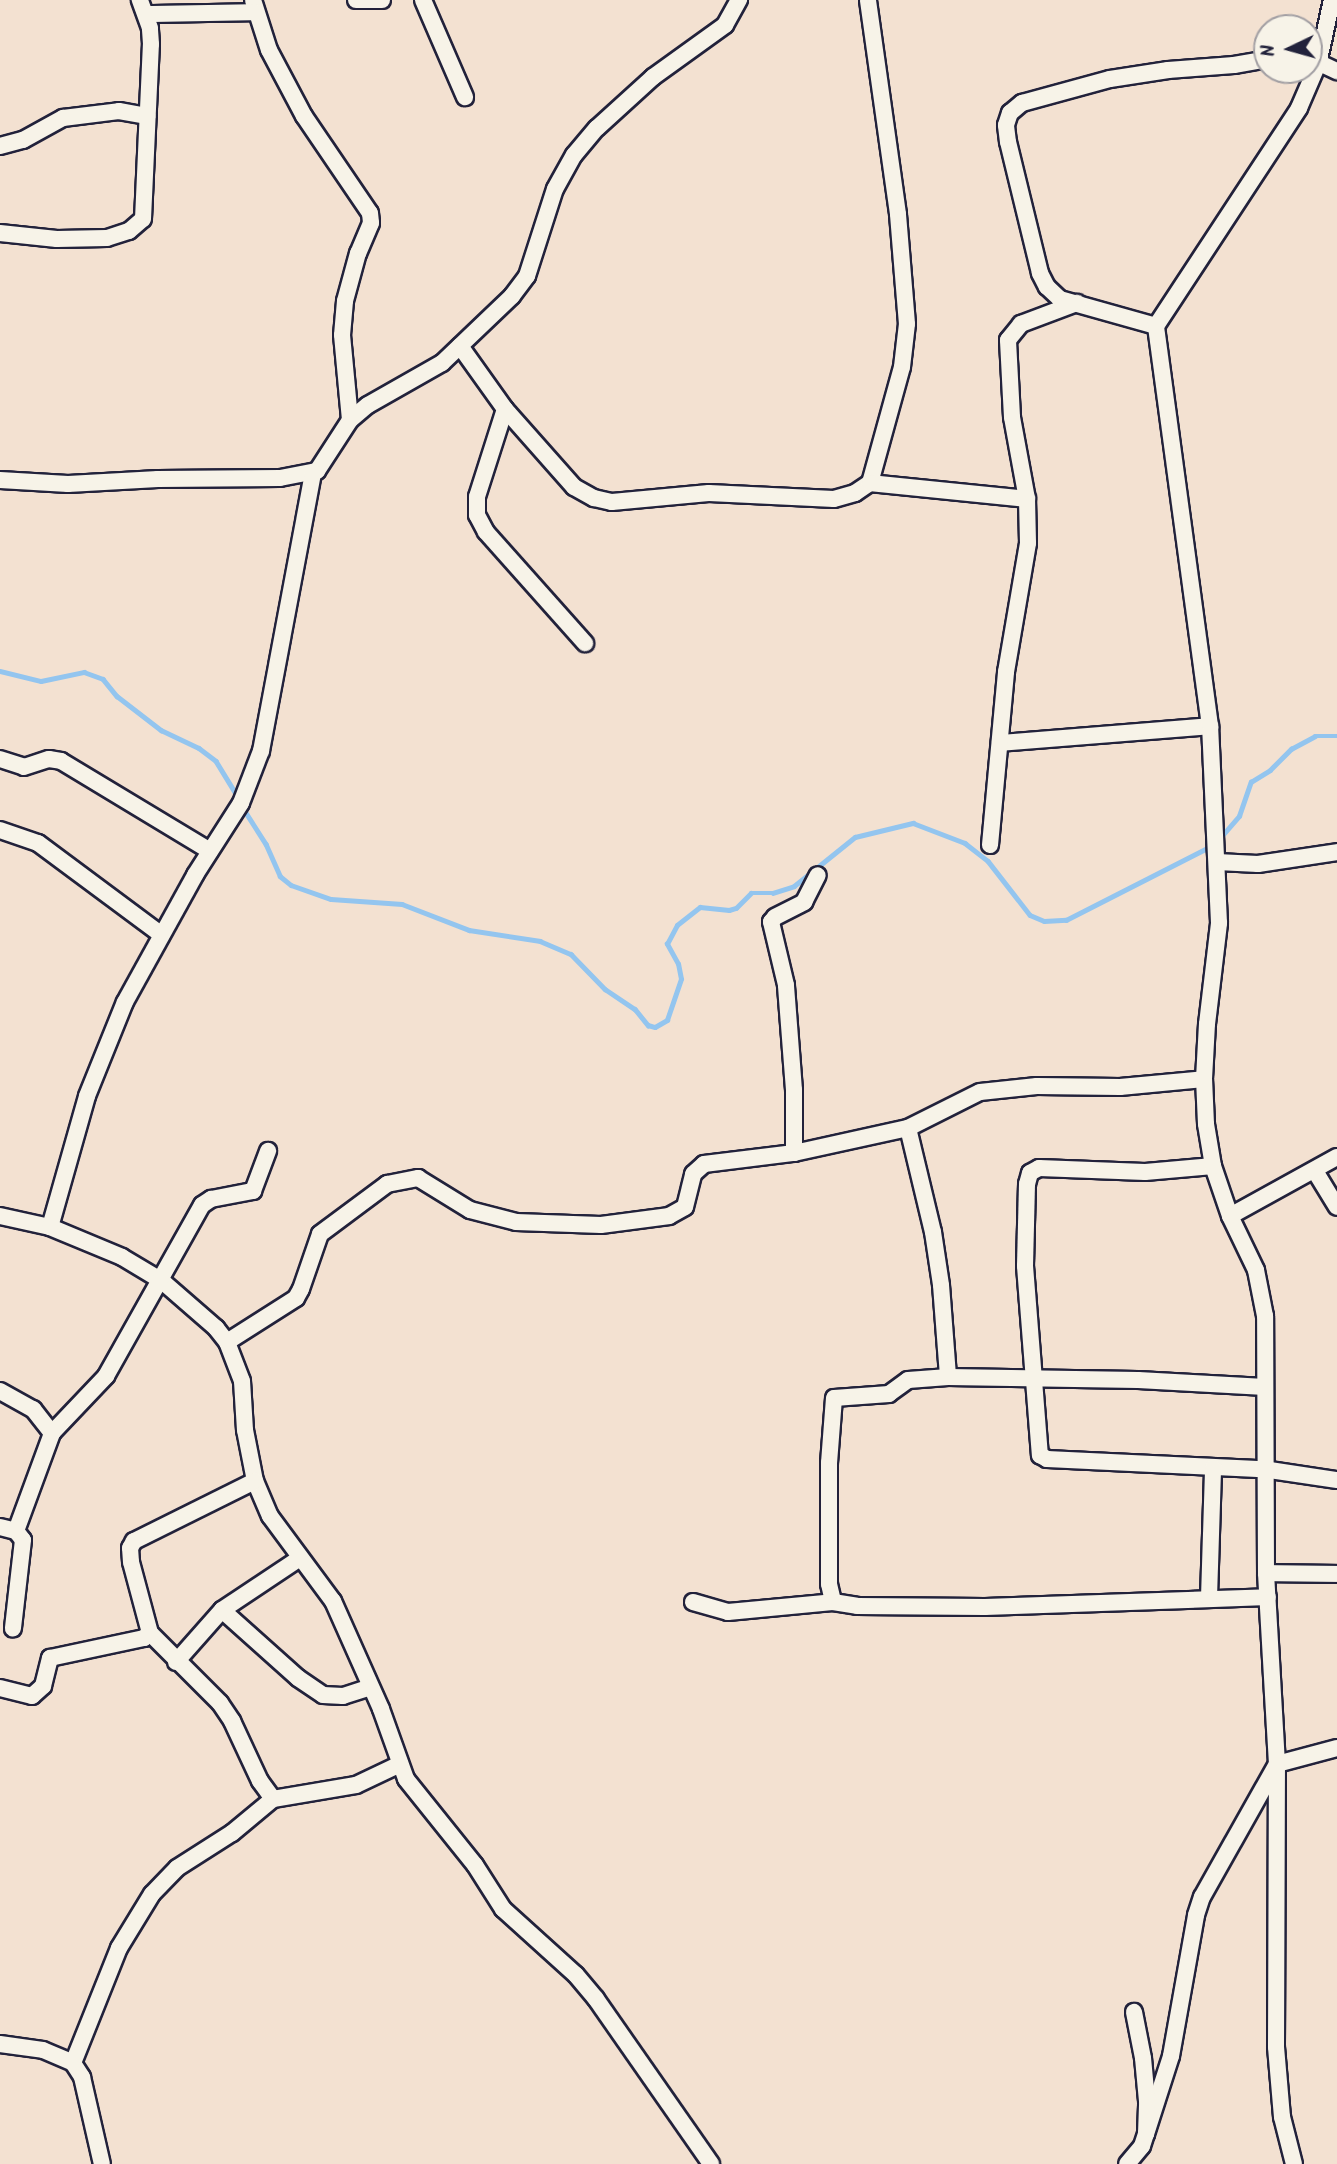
<!DOCTYPE html>
<html>
<head>
<meta charset="utf-8">
<style>
	body { margin:0 }
	#map { position:relative; width:1337px; height:2164px; overflow:hidden; background:#f3e1d1; font-family:Kalam,sans-serif }
	div>[style] { position:absolute }
	[style*='--x'] { left:calc(var(--x)*1px); top:calc(var(--y)*1px); width:calc(var(--w)*1px); rotate:calc(var(--a)*1deg) }
	.stream>* { height:4.5px; margin:-2.25px; padding:0 2.25px; transform-origin:2.25px; border-radius:2.25px; background:#93c5ef }
	.roads { filter:drop-shadow(2px 0 #22223b) drop-shadow(-2px 0 #22223b) drop-shadow(0 2px #22223b) drop-shadow(0 -2px #22223b) }
	.minor>* { height:16px; margin:-8px; padding:0 8px; transform-origin:8px; border-radius:8px; background:#f7f3e8 }
	span { translate:-50% -50%; white-space:nowrap; text-align:center; line-height:1.15; -webkit-text-stroke:7px #f7f3e8; paint-order:stroke }
	.north { position:absolute; left:1253px; top:14px; width:70px; height:70px; box-sizing:border-box; background:#f7f3e8; border:2px solid #a29fa3; border-radius:50%; rotate:265deg; font-size:19px; font-weight:700; line-height:28px; text-align:center; color:#22223b }
	.north::after { content:''; display:block; margin:auto; width:24px; height:32px; background:#22223b; clip-path:polygon(50% 0,100% 100%,50% 72%,0 100%) }
</style>
</head>
<body>
<div id="map">
	<div class="stream">
		<div style="--x:0;--y:671;--w:42;--a:13.7"></div>
		<div style="--x:41;--y:681;--w:44;--a:-11.8"></div>
		<div style="--x:84;--y:672;--w:20;--a:20"></div>
		<div style="--x:103;--y:679;--w:22;--a:51"></div>
		<div style="--x:117;--y:696;--w:56;--a:37.7"></div>
		<div style="--x:161;--y:730;--w:42;--a:25.3"></div>
		<div style="--x:199;--y:748;--w:21;--a:37"></div>
		<div style="--x:216;--y:761;--w:42;--a:58.6"></div>
		<div style="--x:243;--y:808;--w:43;--a:57.4"></div>
		<div style="--x:266;--y:844;--w:35;--a:66"></div>
		<div style="--x:280;--y:876;--w:14;--a:39"></div>
		<div style="--x:291;--y:885;--w:42;--a:19.3"></div>
		<div style="--x:331;--y:899;--w:71;--a:4"></div>
		<div style="--x:402;--y:904;--w:72;--a:21.2"></div>
		<div style="--x:469;--y:930;--w:72;--a:8.8"></div>
		<div style="--x:540;--y:941;--w:34;--a:23"></div>
		<div style="--x:571;--y:954;--w:49;--a:45.8"></div>
		<div style="--x:605;--y:989;--w:36;--a:34"></div>
		<div style="--x:635;--y:1009;--w:21;--a:51"></div>
		<div style="--x:648;--y:1025;--w:7;--a:16"></div>
		<div style="--x:655;--y:1027;--w:14;--a:-30"></div>
		<div style="--x:667;--y:1020;--w:43;--a:-71.1"></div>
		<div style="--x:681;--y:979;--w:15;--a:-101"></div>
		<div style="--x:678;--y:964;--w:23;--a:-119"></div>
		<div style="--x:667;--y:944;--w:21;--a:-62"></div>
		<div style="--x:677;--y:925;--w:29;--a:-38"></div>
		<div style="--x:700;--y:907;--w:29;--a:6"></div>
		<div style="--x:729;--y:910;--w:7;--a:-16"></div>
		<div style="--x:736;--y:908;--w:21;--a:-45"></div>
		<div style="--x:751;--y:893;--w:22;--a:0"></div>
		<div style="--x:773;--y:893;--w:22;--a:-18"></div>
		<div style="--x:794;--y:886;--w:78;--a:-38.8"></div>
		<div style="--x:855;--y:837;--w:60;--a:-13.6"></div>
		<div style="--x:913;--y:823;--w:56;--a:21"></div>
		<div style="--x:965;--y:843;--w:29;--a:38"></div>
		<div style="--x:988;--y:861;--w:68;--a:52.1"></div>
		<div style="--x:1030;--y:915;--w:15;--a:23"></div>
		<div style="--x:1044;--y:921;--w:22;--a:-3"></div>
		<div style="--x:1066;--y:920;--w:163;--a:-27"></div>
		<div style="--x:1220;--y:838;--w:29;--a:-49"></div>
		<div style="--x:1239;--y:816;--w:36;--a:-71"></div>
		<div style="--x:1251;--y:782;--w:22;--a:-32"></div>
		<div style="--x:1270;--y:770;--w:30;--a:-45"></div>
		<div style="--x:1291;--y:749;--w:27;--a:-28"></div>
		<div style="--x:1315;--y:736;--w:22;--a:0"></div>
	</div>
	<div class="roads">
		<div class="minor">
			<div style="--x:253;--y:0;--w:52;--a:72.3"></div>
			<div style="--x:269;--y:50;--w:75;--a:62.1"></div>
			<div style="--x:304;--y:116;--w:117;--a:55.8"></div>
			<div style="--x:370;--y:213;--w:10;--a:84"></div>
			<div style="--x:371;--y:223;--w:33;--a:113"></div>
			<div style="--x:358;--y:253;--w:50;--a:105.2"></div>
			<div style="--x:345;--y:301;--w:34;--a:95"></div>
			<div style="--x:342;--y:335;--w:85;--a:84.6"></div>
			<div style="--x:356;--y:0;--w:26;--a:0"></div>
			<div style="--x:423;--y:0;--w:106;--a:66.6"></div>
			<div style="--x:146;--y:14;--w:110;--a:-1"></div>
			<div style="--x:1311;--y:59;--w:29;--a:25"></div>
			<div style="--x:0;--y:146;--w:24;--a:-15"></div>
			<div style="--x:23;--y:140;--w:46;--a:-28.8"></div>
			<div style="--x:63;--y:118;--w:56;--a:-7.1"></div>
			<div style="--x:119;--y:111;--w:29;--a:10"></div>
			<div style="--x:0;--y:233;--w:57;--a:6"></div>
			<div style="--x:57;--y:239;--w:50;--a:-1.1"></div>
			<div style="--x:107;--y:238;--w:23;--a:-18"></div>
			<div style="--x:129;--y:231;--w:18;--a:-41"></div>
			<div style="--x:143;--y:219;--w:175;--a:-87.4"></div>
			<div style="--x:151;--y:44;--w:16;--a:-94"></div>
			<div style="--x:150;--y:28;--w:30;--a:-110"></div>
			<div style="--x:1156;--y:326;--w:100;--a:-164.3"></div>
			<div style="--x:1060;--y:299;--w:18;--a:-137"></div>
			<div style="--x:1047;--y:287;--w:16;--a:-117"></div>
			<div style="--x:1040;--y:273;--w:135;--a:-103.7"></div>
			<div style="--x:1008;--y:142;--w:17;--a:-97"></div>
			<div style="--x:1006;--y:125;--w:13;--a:-72"></div>
			<div style="--x:1010;--y:113;--w:16;--a:-40"></div>
			<div style="--x:1022;--y:103;--w:91;--a:-15.3"></div>
			<div style="--x:1110;--y:79;--w:59;--a:-8.8"></div>
			<div style="--x:1168;--y:70;--w:66;--a:-4.3"></div>
			<div style="--x:1234;--y:65;--w:34;--a:-10"></div>
			<div style="--x:460;--y:346;--w:77;--a:54.5"></div>
			<div style="--x:505;--y:409;--w:104;--a:48.5"></div>
			<div style="--x:574;--y:487;--w:23;--a:29"></div>
			<div style="--x:594;--y:498;--w:18;--a:13"></div>
			<div style="--x:612;--y:502;--w:97;--a:-5.3"></div>
			<div style="--x:709;--y:493;--w:125;--a:2.7"></div>
			<div style="--x:834;--y:499;--w:22;--a:-16"></div>
			<div style="--x:855;--y:493;--w:18;--a:-34"></div>
			<div style="--x:870;--y:483;--w:120;--a:-74.6"></div>
			<div style="--x:902;--y:367;--w:43;--a:-83.4"></div>
			<div style="--x:907;--y:324;--w:110;--a:-94.7"></div>
			<div style="--x:898;--y:214;--w:216;--a:-98"></div>
			<div style="--x:505;--y:409;--w:92;--a:107.7"></div>
			<div style="--x:477;--y:497;--w:18;--a:90"></div>
			<div style="--x:477;--y:515;--w:19;--a:62"></div>
			<div style="--x:486;--y:532;--w:149;--a:48.3"></div>
			<div style="--x:0;--y:480;--w:68;--a:3.4"></div>
			<div style="--x:68;--y:484;--w:90;--a:-3.2"></div>
			<div style="--x:158;--y:479;--w:122;--a:-0.5"></div>
			<div style="--x:280;--y:478;--w:38;--a:-11"></div>
			<div style="--x:317;--y:471;--w:61;--a:-57.1"></div>
			<div style="--x:350;--y:420;--w:23;--a:-40"></div>
			<div style="--x:368;--y:405;--w:85;--a:-29.6"></div>
			<div style="--x:442;--y:363;--w:97;--a:-43.7"></div>
			<div style="--x:512;--y:296;--w:25;--a:-53"></div>
			<div style="--x:527;--y:276;--w:91;--a:-72.2"></div>
			<div style="--x:555;--y:189;--w:39;--a:-61"></div>
			<div style="--x:574;--y:155;--w:35;--a:-50"></div>
			<div style="--x:597;--y:128;--w:76;--a:-42.3"></div>
			<div style="--x:653;--y:77;--w:89;--a:-35.8"></div>
			<div style="--x:725;--y:25;--w:29;--a:-61"></div>
			<div style="--x:870;--y:483;--w:158;--a:5.8"></div>
			<div style="--x:1000;--y:743;--w:211;--a:-4.6"></div>
			<div style="--x:0;--y:759;--w:25;--a:18"></div>
			<div style="--x:24;--y:767;--w:26;--a:-18"></div>
			<div style="--x:49;--y:759;--w:12;--a:9"></div>
			<div style="--x:61;--y:761;--w:174;--a:31.1"></div>
			<div style="--x:0;--y:830;--w:40;--a:18.9"></div>
			<div style="--x:38;--y:843;--w:154;--a:36.6"></div>
			<div style="--x:990;--y:845;--w:174;--a:-84.7"></div>
			<div style="--x:1006;--y:672;--w:131;--a:-80.3"></div>
			<div style="--x:1028;--y:543;--w:44;--a:-91.3"></div>
			<div style="--x:1027;--y:499;--w:83;--a:-100.4"></div>
			<div style="--x:1012;--y:417;--w:77;--a:-93"></div>
			<div style="--x:1008;--y:340;--w:21;--a:-51"></div>
			<div style="--x:1021;--y:324;--w:60;--a:-20.6"></div>
			<div style="--x:1217;--y:862;--w:41;--a:2.8"></div>
			<div style="--x:1258;--y:864;--w:80;--a:-8.6"></div>
			<div style="--x:908;--y:1128;--w:107;--a:76.5"></div>
			<div style="--x:933;--y:1232;--w:54;--a:81.4"></div>
			<div style="--x:941;--y:1285;--w:92;--a:85.6"></div>
			<div style="--x:794;--y:1153;--w:63;--a:-90"></div>
			<div style="--x:794;--y:1090;--w:105;--a:-94.4"></div>
			<div style="--x:786;--y:985;--w:65;--a:-103.4"></div>
			<div style="--x:771;--y:922;--w:6;--a:-51"></div>
			<div style="--x:775;--y:917;--w:33;--a:-27"></div>
			<div style="--x:804;--y:902;--w:30;--a:-63"></div>
			<div style="--x:1213;--y:1166;--w:68;--a:175"></div>
			<div style="--x:1145;--y:1172;--w:106;--a:-177.8"></div>
			<div style="--x:1039;--y:1168;--w:10;--a:151"></div>
			<div style="--x:1030;--y:1173;--w:11;--a:105"></div>
			<div style="--x:1027;--y:1184;--w:82;--a:91.4"></div>
			<div style="--x:1025;--y:1266;--w:190;--a:85.5"></div>
			<div style="--x:1040;--y:1455;--w:8;--a:30"></div>
			<div style="--x:1047;--y:1459;--w:216;--a:2.7"></div>
			<div style="--x:1263;--y:1469;--w:75;--a:8.5"></div>
			<div style="--x:1315;--y:1171;--w:42;--a:58.6"></div>
			<div style="--x:0;--y:1216;--w:51;--a:12.4"></div>
			<div style="--x:50;--y:1227;--w:78;--a:22.6"></div>
			<div style="--x:122;--y:1257;--w:47;--a:31"></div>
			<div style="--x:162;--y:1281;--w:72;--a:41"></div>
			<div style="--x:216;--y:1328;--w:18;--a:52"></div>
			<div style="--x:227;--y:1342;--w:42;--a:69"></div>
			<div style="--x:242;--y:1381;--w:49;--a:86.5"></div>
			<div style="--x:245;--y:1430;--w:52;--a:78.9"></div>
			<div style="--x:255;--y:1481;--w:38;--a:67"></div>
			<div style="--x:270;--y:1516;--w:106;--a:53.5"></div>
			<div style="--x:333;--y:1601;--w:118;--a:66"></div>
			<div style="--x:381;--y:1709;--w:74;--a:70.3"></div>
			<div style="--x:406;--y:1779;--w:110;--a:51.3"></div>
			<div style="--x:475;--y:1865;--w:52;--a:57.5"></div>
			<div style="--x:503;--y:1909;--w:98;--a:42.1"></div>
			<div style="--x:576;--y:1975;--w:31;--a:50"></div>
			<div style="--x:596;--y:1999;--w:201;--a:55.1"></div>
			<div style="--x:1230;--y:1216;--w:122;--a:-28.9"></div>
			<div style="--x:50;--y:1227;--w:136;--a:-74.2"></div>
			<div style="--x:87;--y:1096;--w:101;--a:-68"></div>
			<div style="--x:125;--y:1002;--w:145;--a:-61.1"></div>
			<div style="--x:195;--y:875;--w:85;--a:-57.4"></div>
			<div style="--x:241;--y:803;--w:56;--a:-69"></div>
			<div style="--x:261;--y:751;--w:283;--a:-79.4"></div>
			<div style="--x:227;--y:1342;--w:82;--a:-32.5"></div>
			<div style="--x:296;--y:1298;--w:10;--a:-61"></div>
			<div style="--x:301;--y:1289;--w:58;--a:-70.9"></div>
			<div style="--x:320;--y:1234;--w:84;--a:-36.7"></div>
			<div style="--x:387;--y:1184;--w:32;--a:-11"></div>
			<div style="--x:418;--y:1178;--w:61;--a:31.6"></div>
			<div style="--x:470;--y:1210;--w:48;--a:14.6"></div>
			<div style="--x:516;--y:1222;--w:85;--a:2"></div>
			<div style="--x:601;--y:1225;--w:69;--a:-7.5"></div>
			<div style="--x:669;--y:1216;--w:18;--a:-29"></div>
			<div style="--x:685;--y:1207;--w:34;--a:-76"></div>
			<div style="--x:693;--y:1174;--w:15;--a:-42"></div>
			<div style="--x:704;--y:1164;--w:91;--a:-7"></div>
			<div style="--x:794;--y:1153;--w:117;--a:-12.4"></div>
			<div style="--x:908;--y:1128;--w:80;--a:-26.6"></div>
			<div style="--x:980;--y:1092;--w:57;--a:-6"></div>
			<div style="--x:1037;--y:1086;--w:83;--a:0.7"></div>
			<div style="--x:1120;--y:1087;--w:84;--a:-5.4"></div>
			<div style="--x:1265;--y:1387;--w:127;--a:-176.8"></div>
			<div style="--x:1138;--y:1380;--w:190;--a:-179.1"></div>
			<div style="--x:948;--y:1377;--w:40;--a:175.7"></div>
			<div style="--x:908;--y:1380;--w:24;--a:144"></div>
			<div style="--x:889;--y:1394;--w:55;--a:175.8"></div>
			<div style="--x:834;--y:1398;--w:65;--a:94.4"></div>
			<div style="--x:829;--y:1463;--w:121;--a:90"></div>
			<div style="--x:829;--y:1584;--w:18;--a:77"></div>
			<div style="--x:833;--y:1602;--w:24;--a:9"></div>
			<div style="--x:857;--y:1606;--w:128;--a:0.4"></div>
			<div style="--x:985;--y:1607;--w:283;--a:-2"></div>
			<div style="--x:0;--y:1391;--w:38;--a:29"></div>
			<div style="--x:33;--y:1409;--w:31;--a:52"></div>
			<div style="--x:0;--y:1527;--w:16;--a:14"></div>
			<div style="--x:16;--y:1531;--w:11;--a:52"></div>
			<div style="--x:23;--y:1540;--w:89;--a:96.5"></div>
			<div style="--x:16;--y:1531;--w:104;--a:-69.8"></div>
			<div style="--x:52;--y:1433;--w:79;--a:-46.5"></div>
			<div style="--x:106;--y:1376;--w:196;--a:-60.7"></div>
			<div style="--x:202;--y:1205;--w:11;--a:-34"></div>
			<div style="--x:211;--y:1199;--w:43;--a:-10.8"></div>
			<div style="--x:253;--y:1191;--w:43;--a:-69.4"></div>
			<div style="--x:1266;--y:1573;--w:71;--a:0.8"></div>
			<div style="--x:1209;--y:1598;--w:130;--a:-88.2"></div>
			<div style="--x:693;--y:1602;--w:36;--a:16"></div>
			<div style="--x:728;--y:1612;--w:105;--a:-5.4"></div>
			<div style="--x:222;--y:1610;--w:102;--a:41.8"></div>
			<div style="--x:298;--y:1678;--w:30;--a:34"></div>
			<div style="--x:323;--y:1695;--w:20;--a:3"></div>
			<div style="--x:343;--y:1696;--w:29;--a:-18"></div>
			<div style="--x:150;--y:1633;--w:99;--a:45"></div>
			<div style="--x:220;--y:1703;--w:22;--a:56"></div>
			<div style="--x:232;--y:1721;--w:66;--a:65"></div>
			<div style="--x:260;--y:1781;--w:22;--a:54"></div>
			<div style="--x:176;--y:1662;--w:69;--a:-48.5"></div>
			<div style="--x:222;--y:1610;--w:94;--a:-33.7"></div>
			<div style="--x:0;--y:1688;--w:33;--a:14"></div>
			<div style="--x:32;--y:1696;--w:15;--a:-42"></div>
			<div style="--x:43;--y:1686;--w:29;--a:-76"></div>
			<div style="--x:50;--y:1658;--w:96;--a:-12"></div>
			<div style="--x:144;--y:1638;--w:8;--a:-40"></div>
			<div style="--x:150;--y:1633;--w:73;--a:-105"></div>
			<div style="--x:131;--y:1562;--w:14;--a:-94"></div>
			<div style="--x:130;--y:1548;--w:8;--a:-60"></div>
			<div style="--x:134;--y:1541;--w:135;--a:-26.4"></div>
			<div style="--x:0;--y:2044;--w:43;--a:7.9"></div>
			<div style="--x:43;--y:2050;--w:33;--a:23"></div>
			<div style="--x:73;--y:2063;--w:17;--a:57"></div>
			<div style="--x:82;--y:2077;--w:89;--a:77.1"></div>
			<div style="--x:73;--y:2063;--w:124;--a:-68.2"></div>
			<div style="--x:119;--y:1948;--w:63;--a:-58.6"></div>
			<div style="--x:152;--y:1894;--w:36;--a:-46"></div>
			<div style="--x:177;--y:1868;--w:65;--a:-32.5"></div>
			<div style="--x:232;--y:1833;--w:53;--a:-39.7"></div>
			<div style="--x:273;--y:1799;--w:84;--a:-9.6"></div>
			<div style="--x:356;--y:1785;--w:49;--a:-25.5"></div>
			<div style="--x:1146;--y:2134;--w:82;--a:-72.2"></div>
			<div style="--x:1171;--y:2056;--w:143;--a:-79.9"></div>
			<div style="--x:1196;--y:1915;--w:19;--a:-72"></div>
			<div style="--x:1202;--y:1897;--w:153;--a:-60.6"></div>
			<div style="--x:1277;--y:1764;--w:62;--a:-14.9"></div>
			<div style="--x:1127;--y:2164;--w:23;--a:-50"></div>
			<div style="--x:1142;--y:2146;--w:13;--a:-72"></div>
			<div style="--x:1146;--y:2134;--w:33;--a:-88"></div>
			<div style="--x:1147;--y:2101;--w:43;--a:-95.3"></div>
			<div style="--x:1143;--y:2058;--w:47;--a:-101.1"></div>
			<div style="--x:1294;--y:2164;--w:49;--a:-104.3"></div>
			<div style="--x:1282;--y:2117;--w:70;--a:-94.9"></div>
			<div style="--x:1276;--y:2047;--w:283;--a:-89.8"></div>
			<div style="--x:1277;--y:1764;--w:191;--a:-93.3"></div>
			<div style="--x:1266;--y:1573;--w:257;--a:-90.2"></div>
			<div style="--x:1265;--y:1316;--w:47;--a:-101.1"></div>
			<div style="--x:1256;--y:1270;--w:60;--a:-115.7"></div>
			<div style="--x:1230;--y:1216;--w:53;--a:-108.8"></div>
			<div style="--x:1213;--y:1166;--w:43;--a:-99.5"></div>
			<div style="--x:1206;--y:1124;--w:45;--a:-92.5"></div>
			<div style="--x:1204;--y:1079;--w:55;--a:-86.9"></div>
			<div style="--x:1207;--y:1024;--w:102;--a:-83.2"></div>
			<div style="--x:1219;--y:923;--w:197;--a:-92.6"></div>
			<div style="--x:1210;--y:726;--w:404;--a:-97.7"></div>
			<div style="--x:1156;--y:326;--w:261;--a:-56.7"></div>
			<div style="--x:1299;--y:108;--w:48;--a:-66.6"></div>
			<div style="--x:1318;--y:64;--w:66;--a:-77.7"></div>
		</div>
	</div>
	<div class="north">N</div>
</div>
</body>
</html>
